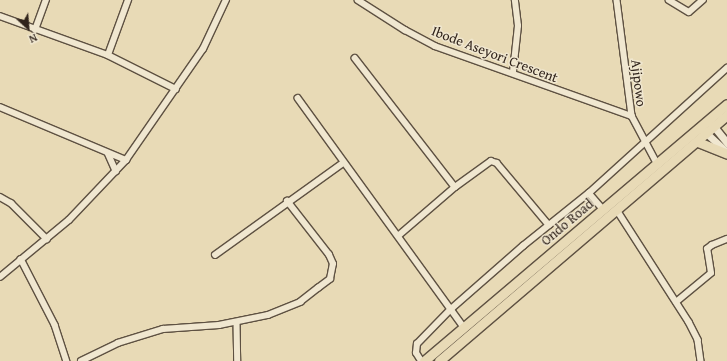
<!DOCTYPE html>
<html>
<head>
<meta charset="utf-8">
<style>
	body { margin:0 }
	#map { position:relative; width:727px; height:361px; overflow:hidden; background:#e8dab6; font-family:"Gentium Book Plus",serif }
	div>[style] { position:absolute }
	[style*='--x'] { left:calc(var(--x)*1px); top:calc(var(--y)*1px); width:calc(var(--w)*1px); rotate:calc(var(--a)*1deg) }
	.roads { filter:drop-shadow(1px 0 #5e5142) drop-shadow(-1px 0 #5e5142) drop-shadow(0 1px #5e5142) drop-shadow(0 -1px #5e5142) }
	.minor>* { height:5.5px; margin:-2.75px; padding:0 2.75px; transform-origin:2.75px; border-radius:2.75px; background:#f0e7d0 }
	.tertiary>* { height:7px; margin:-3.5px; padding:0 3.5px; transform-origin:3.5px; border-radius:3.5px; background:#f0e7d0 }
	.primary>* { height:9px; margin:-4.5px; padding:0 4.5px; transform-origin:4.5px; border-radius:4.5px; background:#e8dab6 }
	span { translate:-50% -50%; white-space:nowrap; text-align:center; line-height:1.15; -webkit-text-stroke:3px #f0e7d0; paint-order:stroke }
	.street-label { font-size:14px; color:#30231b }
	.north { position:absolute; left:8px; top:8px; width:40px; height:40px; -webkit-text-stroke:3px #f0e7d0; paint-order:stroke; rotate:154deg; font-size:11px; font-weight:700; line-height:16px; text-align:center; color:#30231b }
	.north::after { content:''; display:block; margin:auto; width:14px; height:18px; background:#30231b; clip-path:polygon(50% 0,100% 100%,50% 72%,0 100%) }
</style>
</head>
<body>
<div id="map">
	<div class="roads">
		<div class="minor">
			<div style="--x:358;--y:0;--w:56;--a:32.6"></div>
			<div style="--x:405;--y:30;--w:34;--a:28"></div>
			<div style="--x:435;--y:46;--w:209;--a:19.6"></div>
			<div style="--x:617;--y:0;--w:117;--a:82.6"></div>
			<div style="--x:632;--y:116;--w:53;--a:62"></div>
			<div style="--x:669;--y:0;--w:23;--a:31"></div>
			<div style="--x:689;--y:12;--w:18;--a:-41"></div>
			<div style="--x:0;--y:16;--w:115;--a:19.9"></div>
			<div style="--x:108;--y:55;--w:76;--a:26.6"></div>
			<div style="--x:35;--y:30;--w:32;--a:-70"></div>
			<div style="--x:108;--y:55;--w:59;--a:-70"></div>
			<div style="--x:355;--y:58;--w:163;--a:52.2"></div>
			<div style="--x:513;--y:72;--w:46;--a:-83.8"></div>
			<div style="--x:518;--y:26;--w:26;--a:-97"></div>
			<div style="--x:298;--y:98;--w:283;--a:54.1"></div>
			<div style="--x:0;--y:107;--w:137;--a:22.8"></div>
			<div style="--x:108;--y:153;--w:20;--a:66"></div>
			<div style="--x:589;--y:193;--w:21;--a:49"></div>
			<div style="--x:0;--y:197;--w:13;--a:29"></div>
			<div style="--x:11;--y:203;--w:51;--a:45"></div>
			<div style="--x:617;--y:210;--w:133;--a:57.3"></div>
			<div style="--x:689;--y:322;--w:20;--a:63"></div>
			<div style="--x:698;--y:340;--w:21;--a:82"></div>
			<div style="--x:398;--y:236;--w:75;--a:-40.7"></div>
			<div style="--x:455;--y:187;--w:44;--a:-35.8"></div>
			<div style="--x:491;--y:161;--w:6;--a:18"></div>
			<div style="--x:497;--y:163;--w:81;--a:50"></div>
			<div style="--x:215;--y:255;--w:158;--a:-35.7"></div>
			<div style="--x:21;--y:259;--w:74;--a:62.7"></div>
			<div style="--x:55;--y:325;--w:38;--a:72"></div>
			<div style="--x:0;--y:277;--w:89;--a:-39.6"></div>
			<div style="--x:69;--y:220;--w:83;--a:-46.5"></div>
			<div style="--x:126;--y:160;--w:135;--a:-55.3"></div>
			<div style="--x:203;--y:49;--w:54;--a:-64.9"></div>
			<div style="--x:676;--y:302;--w:45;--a:-39.6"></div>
			<div style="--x:711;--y:273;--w:24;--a:-99"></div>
			<div style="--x:707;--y:249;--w:6;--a:-39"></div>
			<div style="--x:712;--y:245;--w:16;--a:-22"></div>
			<div style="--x:237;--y:322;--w:39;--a:89"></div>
			<div style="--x:81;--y:361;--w:41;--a:-25.9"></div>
			<div style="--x:118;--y:343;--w:47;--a:-17.3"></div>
			<div style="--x:163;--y:329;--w:56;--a:-4.1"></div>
			<div style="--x:219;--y:325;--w:50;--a:-11.5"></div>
			<div style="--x:268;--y:315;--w:35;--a:-22"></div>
			<div style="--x:300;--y:302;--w:23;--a:-38"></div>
			<div style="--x:318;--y:288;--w:15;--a:-37"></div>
			<div style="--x:330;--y:279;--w:15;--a:-79"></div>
			<div style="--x:333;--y:264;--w:10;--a:-114"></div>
			<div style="--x:329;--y:255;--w:68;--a:-127.9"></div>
			<div style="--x:421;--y:361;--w:9;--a:-122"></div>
			<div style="--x:416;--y:353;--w:9;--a:-84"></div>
			<div style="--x:417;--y:344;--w:49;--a:-45.8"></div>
			<div style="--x:451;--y:309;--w:96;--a:-41.2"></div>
			<div style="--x:523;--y:246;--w:85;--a:-38.8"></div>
			<div style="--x:589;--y:193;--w:186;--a:-42.2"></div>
		</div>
		<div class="tertiary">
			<div style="--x:711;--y:123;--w:26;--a:51"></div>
			<div style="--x:703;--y:130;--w:33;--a:43"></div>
		</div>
		<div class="primary">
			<div style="--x:698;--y:142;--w:31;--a:22"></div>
			<div style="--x:424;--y:361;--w:397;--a:-40.3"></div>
			<div style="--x:439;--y:361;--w:379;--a:-40.5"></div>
		</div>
	</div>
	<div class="street-label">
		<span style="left:495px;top:54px;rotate:21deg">Ibode Aseyori Crescent</span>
		<span style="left:639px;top:83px;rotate:83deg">Ajipowo</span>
		<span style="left:567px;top:222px;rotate:-40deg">Ondo Road</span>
	</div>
	<div class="north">N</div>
</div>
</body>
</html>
